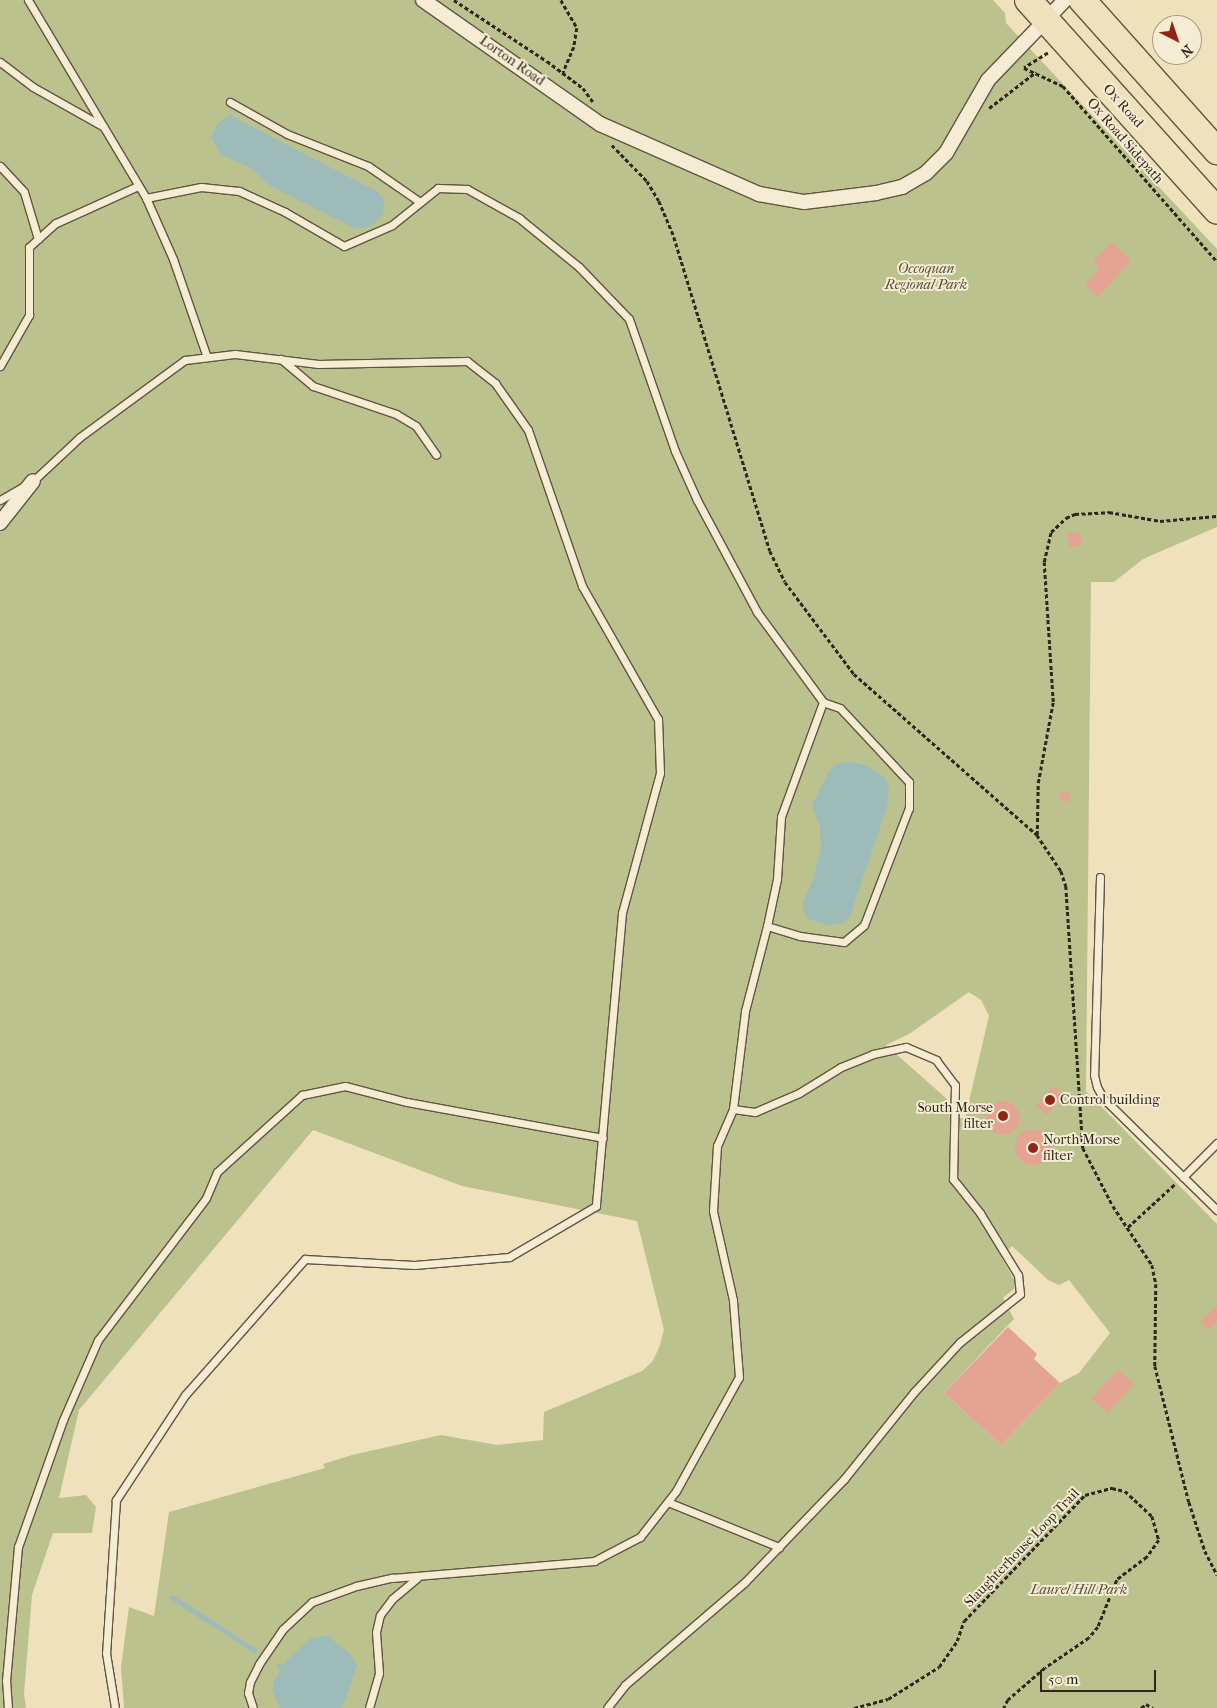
<!DOCTYPE html>
<html>
<head>
<meta charset="utf-8">
<style>
	body { margin:0 }
	#map { position:relative; width:1217px; height:1708px; overflow:hidden; background:#efe1bb; font-family:"IM FELL French Canon",serif }
	div>[style] { position:absolute }
	[style*='--x'] { left:calc(var(--x)*1px); top:calc(var(--y)*1px); width:calc(var(--w)*1px); rotate:calc(var(--a)*1deg) }
	.green>* { inset:0; background:#bcc28e }
	.water>* { inset:0; background:#9dbbb9 }
	.stream>* { height:4.5px; margin:-2.25px; padding:0 2.25px; transform-origin:2.25px; border-radius:2.25px; background:#9dbbb9 }
	.building>* { inset:0; background:#e4a393 }
	.round { border-radius:50% }
	.path>* { height:2.5px; margin-top:-1.25px; transform-origin:0; background:repeating-linear-gradient(90deg,#30261b 0 4px,transparent 0 6.5px) }
	.roads { filter:drop-shadow(1px 0 #605543) drop-shadow(-1px 0 #605543) drop-shadow(0 1px #605543) drop-shadow(0 -1px #605543) }
	.lane>* { height:7px; margin:-3.5px; padding:0 3.5px; transform-origin:3.5px; border-radius:3.5px; background:#f5ecd3 }
	.street>* { height:14px; margin:-7px; padding:0 7px; transform-origin:7px; border-radius:7px; background:#f5ecd3 }
	.highway>* { height:26px; margin:-13px; padding:0 13px; transform-origin:13px; border-radius:13px; background:#efe1bb }
	.dots>* { width:14px; height:14px; translate:-50% -50%; box-sizing:border-box; border:2px solid #f5ecd3; border-radius:50% }
	span { translate:-50% -50%; white-space:nowrap; text-align:center; line-height:1.15; -webkit-text-stroke:4px #f5ecd3; paint-order:stroke }
	.street-label { font-size:14px; color:#30261b }
	.park-label { font-size:14px; color:#534d38; font-style:italic }
	.poi-label { font-size:14px; color:#30261b }
	.left { translate:0 -50%; text-align:left }
	.right { translate:-100% -50%; text-align:right }
	.north { position:absolute; left:1152px; top:15px; width:50px; height:50px; box-sizing:border-box; background:#f5ecd3; border:1px solid #a69d89; border-radius:50%; rotate:139deg; font-size:14px; font-weight:700; line-height:20px; text-align:center; color:#30261b }
	.north::after { content:''; display:block; margin:auto; width:18px; height:22px; background:#8f2418; clip-path:polygon(50% 0,100% 100%,50% 72%,0 100%) }
	.scale { position:absolute; left:1040px; top:1670px; width:116px; height:22px; box-sizing:border-box; border:2px solid #30261b; border-top:0; padding-left:6px; font-size:15px; line-height:18px; white-space:nowrap; color:#30261b; -webkit-text-stroke:4px #f5ecd3; paint-order:stroke }
</style>
</head>
<body>
<div id="map">
	<div class="green">
		<div style="clip-path:polygon(evenodd,0 0,993px 0,1005px 13px,1006px 23px,1217px 249px,1217px 527px,1143px 559px,1114px 582px,1091px 582px,1086px 1091px,1217px 1224px,1217px 1708px,124px 1708px,121px 1667px,129px 1607px,154px 1616px,169px 1512px,325px 1468px,323px 1464px,352px 1455px,441px 1435px,497px 1445px,543px 1440px,544px 1412px,642px 1371px,652px 1362px,659px 1348px,664px 1330px,637px 1221px,462px 1186px,313px 1130px,79px 1410px,59px 1498px,86px 1495px,96px 1507px,92px 1533px,53px 1533px,32px 1595px,24px 1694px,26px 1708px,0 1708px,0 0,969px 992px,981px 1000px,989px 1016px,965px 1118px,950px 1119px,947px 1099px,886px 1045px,909px 1034px,969px 992px,0 0,1012px 1246px,1048px 1280px,1059px 1285px,1069px 1280px,1110px 1333px,1079px 1373px,1060px 1383px,1001px 1445px,944px 1393px,1014px 1319px,1003px 1298px,1015px 1288px,1015px 1281px,1001px 1257px,1012px 1246px)"></div>
	</div>
	<div class="water">
		<div style="clip-path:polygon(230px 115px,378px 192px,384px 200px,383px 214px,371px 227px,356px 229px,269px 185px,251px 168px,221px 155px,211px 137px,218px 123px)"></div>
		<div style="clip-path:polygon(852px 762px,868px 766px,886px 779px,889px 786px,887px 807px,850px 916px,843px 924px,828px 925px,808px 919px,803px 912px,803px 901px,812px 883px,821px 848px,820px 827px,812px 805px,829px 771px,836px 764px)"></div>
		<div style="clip-path:polygon(327px 1635px,351px 1655px,357px 1665px,346px 1699px,341px 1708px,280px 1708px,272px 1691px,274px 1681px,287px 1660px,309px 1639px)"></div>
	</div>
	<div class="stream">
		<div style="--x:172;--y:1597;--w:98;--a:32.9"></div>
		<div style="--x:279;--y:1666;--w:9;--a:18"></div>
	</div>
	<div class="building">
		<div style="clip-path:polygon(1111px 242px,1131px 260px,1098px 297px,1085px 285px,1100px 268px,1093px 262px)"></div>
		<div style="clip-path:polygon(1079px 532px,1082px 545px,1070px 548px,1067px 534px)"></div>
		<div style="clip-path:polygon(1060px 791px,1069px 791px,1070px 801px,1061px 802px)"></div>
		<div style="clip-path:polygon(1054px 1086px,1064px 1096px,1046px 1115px,1036px 1105px)"></div>
		<div class="round" style="left:986px;top:1101px;width:34px;height:34px"></div>
		<div class="round" style="left:1015px;top:1129px;width:36px;height:36px"></div>
		<div style="clip-path:polygon(1217px 1305px,1217px 1321px,1208px 1330px,1200px 1322px)"></div>
		<div style="clip-path:polygon(1008px 1327px,1037px 1354px,1034px 1359px,1060px 1383px,1001px 1445px,944px 1393px)"></div>
		<div style="clip-path:polygon(1118px 1370px,1134px 1385px,1107px 1413px,1091px 1398px)"></div>
	</div>
	<div class="path">
		<div style="--x:454;--y:0;--w:111;--a:33.3"></div>
		<div style="--x:547;--y:61;--w:45;--a:36.9"></div>
		<div style="--x:583;--y:88;--w:17;--a:54"></div>
		<div style="--x:561;--y:0;--w:32;--a:60"></div>
		<div style="--x:577;--y:28;--w:19;--a:99"></div>
		<div style="--x:574;--y:47;--w:28;--a:113"></div>
		<div style="--x:1048;--y:53;--w:28;--a:148"></div>
		<div style="--x:1024;--y:68;--w:43;--a:24.8"></div>
		<div style="--x:1063;--y:86;--w:233;--a:48.7"></div>
		<div style="--x:989;--y:108;--w:59;--a:-37.5"></div>
		<div style="--x:612;--y:145;--w:50;--a:45.8"></div>
		<div style="--x:647;--y:181;--w:23;--a:59"></div>
		<div style="--x:659;--y:201;--w:39;--a:67"></div>
		<div style="--x:674;--y:237;--w:328;--a:73"></div>
		<div style="--x:770;--y:551;--w:34;--a:64"></div>
		<div style="--x:785;--y:582;--w:115;--a:53.1"></div>
		<div style="--x:854;--y:674;--w:244;--a:41.3"></div>
		<div style="--x:1037;--y:835;--w:43;--a:56.3"></div>
		<div style="--x:1061;--y:871;--w:16;--a:72"></div>
		<div style="--x:1066;--y:886;--w:263;--a:86.3"></div>
		<div style="--x:1083;--y:1148;--w:65;--a:62.7"></div>
		<div style="--x:1113;--y:1206;--w:71;--a:56.5"></div>
		<div style="--x:1152;--y:1265;--w:19;--a:78"></div>
		<div style="--x:1156;--y:1284;--w:82;--a:90.7"></div>
		<div style="--x:1155;--y:1366;--w:140;--a:76"></div>
		<div style="--x:1189;--y:1502;--w:52;--a:71.9"></div>
		<div style="--x:1205;--y:1551;--w:27;--a:63"></div>
		<div style="--x:1037;--y:835;--w:52;--a:-88.9"></div>
		<div style="--x:1038;--y:783;--w:82;--a:-79.5"></div>
		<div style="--x:1053;--y:702;--w:140;--a:-93.7"></div>
		<div style="--x:1044;--y:562;--w:31;--a:-77"></div>
		<div style="--x:1051;--y:532;--w:21;--a:-43"></div>
		<div style="--x:1066;--y:518;--w:10;--a:-24"></div>
		<div style="--x:1075;--y:514;--w:34;--a:-3"></div>
		<div style="--x:1109;--y:512;--w:52;--a:10"></div>
		<div style="--x:1160;--y:521;--w:57;--a:-5"></div>
		<div style="--x:1128;--y:1227;--w:64;--a:-42.5"></div>
		<div style="--x:854;--y:1708;--w:35;--a:-15"></div>
		<div style="--x:888;--y:1699;--w:60;--a:-32.1"></div>
		<div style="--x:939;--y:1667;--w:32;--a:-55"></div>
		<div style="--x:957;--y:1641;--w:21;--a:-71"></div>
		<div style="--x:964;--y:1621;--w:175;--a:-46.2"></div>
		<div style="--x:1085;--y:1495;--w:28;--a:-15"></div>
		<div style="--x:1112;--y:1488;--w:13;--a:13"></div>
		<div style="--x:1125;--y:1491;--w:37;--a:43"></div>
		<div style="--x:1152;--y:1516;--w:25;--a:74"></div>
		<div style="--x:1159;--y:1540;--w:21;--a:125"></div>
		<div style="--x:1147;--y:1557;--w:38;--a:143"></div>
		<div style="--x:1117;--y:1580;--w:51;--a:112"></div>
		<div style="--x:1098;--y:1627;--w:14;--a:129"></div>
		<div style="--x:1089;--y:1638;--w:53;--a:145.7"></div>
		<div style="--x:1045;--y:1668;--w:49;--a:139.1"></div>
		<div style="--x:1008;--y:1700;--w:9;--a:117"></div>
		<div style="--x:1141;--y:1708;--w:6;--a:-39"></div>
		<div style="--x:1146;--y:1704;--w:8;--a:30"></div>
	</div>
	<div class="roads">
		<div class="lane">
			<div style="--x:28;--y:0;--w:230;--a:59.2"></div>
			<div style="--x:146;--y:198;--w:67;--a:66.1"></div>
			<div style="--x:173;--y:259;--w:104;--a:70.9"></div>
			<div style="--x:0;--y:62;--w:41;--a:37.1"></div>
			<div style="--x:33;--y:87;--w:81;--a:29.4"></div>
			<div style="--x:230;--y:102;--w:65;--a:29.3"></div>
			<div style="--x:287;--y:134;--w:87;--a:21.6"></div>
			<div style="--x:368;--y:166;--w:63;--a:34.7"></div>
			<div style="--x:0;--y:166;--w:35;--a:47"></div>
			<div style="--x:24;--y:192;--w:49;--a:73.4"></div>
			<div style="--x:146;--y:198;--w:56;--a:-11.3"></div>
			<div style="--x:201;--y:187;--w:38;--a:6"></div>
			<div style="--x:239;--y:191;--w:51;--a:24.5"></div>
			<div style="--x:285;--y:212;--w:68;--a:30"></div>
			<div style="--x:344;--y:246;--w:52;--a:-23.6"></div>
			<div style="--x:392;--y:225;--w:59;--a:-38.8"></div>
			<div style="--x:438;--y:188;--w:29;--a:2"></div>
			<div style="--x:467;--y:189;--w:60;--a:29.1"></div>
			<div style="--x:519;--y:218;--w:77;--a:39.2"></div>
			<div style="--x:579;--y:267;--w:72;--a:46.1"></div>
			<div style="--x:629;--y:319;--w:140;--a:70.8"></div>
			<div style="--x:675;--y:451;--w:54;--a:65.8"></div>
			<div style="--x:697;--y:500;--w:127;--a:61.8"></div>
			<div style="--x:757;--y:612;--w:112;--a:53.7"></div>
			<div style="--x:281;--y:359;--w:42;--a:40.2"></div>
			<div style="--x:313;--y:386;--w:88;--a:18.6"></div>
			<div style="--x:396;--y:414;--w:23;--a:31"></div>
			<div style="--x:416;--y:426;--w:35;--a:55"></div>
			<div style="--x:0;--y:366;--w:59;--a:-60.4"></div>
			<div style="--x:29;--y:315;--w:68;--a:-90"></div>
			<div style="--x:29;--y:247;--w:36;--a:-42"></div>
			<div style="--x:56;--y:223;--w:90;--a:-24.3"></div>
			<div style="--x:0;--y:500;--w:38;--a:-30"></div>
			<div style="--x:33;--y:481;--w:64;--a:-43.1"></div>
			<div style="--x:80;--y:437;--w:130;--a:-36.3"></div>
			<div style="--x:185;--y:360;--w:50;--a:-6.8"></div>
			<div style="--x:235;--y:354;--w:84;--a:6.9"></div>
			<div style="--x:318;--y:364;--w:149;--a:-1.2"></div>
			<div style="--x:467;--y:361;--w:36;--a:38"></div>
			<div style="--x:495;--y:383;--w:57;--a:54.9"></div>
			<div style="--x:528;--y:430;--w:165;--a:70.9"></div>
			<div style="--x:582;--y:586;--w:153;--a:60.3"></div>
			<div style="--x:658;--y:719;--w:54;--a:87.9"></div>
			<div style="--x:660;--y:773;--w:145;--a:105.2"></div>
			<div style="--x:622;--y:913;--w:294;--a:95.1"></div>
			<div style="--x:596;--y:1206;--w:101;--a:149.6"></div>
			<div style="--x:509;--y:1257;--w:95;--a:175.2"></div>
			<div style="--x:414;--y:1265;--w:109;--a:-176.8"></div>
			<div style="--x:305;--y:1259;--w:181;--a:131.4"></div>
			<div style="--x:185;--y:1395;--w:126;--a:123.3"></div>
			<div style="--x:116;--y:1500;--w:153;--a:93.7"></div>
			<div style="--x:106;--y:1653;--w:56;--a:80.7"></div>
			<div style="--x:1100;--y:877;--w:198;--a:91.7"></div>
			<div style="--x:1094;--y:1075;--w:12;--a:76"></div>
			<div style="--x:1097;--y:1087;--w:13;--a:61"></div>
			<div style="--x:1103;--y:1098;--w:160;--a:44.5"></div>
			<div style="--x:733;--y:1109;--w:99;--a:-83"></div>
			<div style="--x:745;--y:1011;--w:88;--a:-75.5"></div>
			<div style="--x:767;--y:926;--w:34;--a:17"></div>
			<div style="--x:800;--y:936;--w:44;--a:7.8"></div>
			<div style="--x:844;--y:942;--w:26;--a:-40"></div>
			<div style="--x:864;--y:925;--w:125;--a:-69"></div>
			<div style="--x:909;--y:808;--w:26;--a:-90"></div>
			<div style="--x:909;--y:782;--w:101;--a:-133"></div>
			<div style="--x:840;--y:708;--w:18;--a:-161"></div>
			<div style="--x:823;--y:702;--w:122;--a:110.1"></div>
			<div style="--x:781;--y:817;--w:62;--a:93.7"></div>
			<div style="--x:777;--y:879;--w:48;--a:102"></div>
			<div style="--x:1183;--y:1177;--w:48;--a:-45"></div>
			<div style="--x:668;--y:1502;--w:120;--a:22.1"></div>
			<div style="--x:8;--y:1708;--w:27;--a:-94"></div>
			<div style="--x:6;--y:1681;--w:135;--a:-84.9"></div>
			<div style="--x:18;--y:1547;--w:135;--a:-70.5"></div>
			<div style="--x:63;--y:1420;--w:87;--a:-66.4"></div>
			<div style="--x:98;--y:1340;--w:178;--a:-52.7"></div>
			<div style="--x:206;--y:1198;--w:28;--a:-67"></div>
			<div style="--x:217;--y:1172;--w:115;--a:-42.2"></div>
			<div style="--x:302;--y:1095;--w:44;--a:-11.8"></div>
			<div style="--x:345;--y:1086;--w:64;--a:14.5"></div>
			<div style="--x:407;--y:1102;--w:199;--a:10.4"></div>
			<div style="--x:253;--y:1708;--w:16;--a:-108"></div>
			<div style="--x:248;--y:1693;--w:11;--a:-80"></div>
			<div style="--x:250;--y:1682;--w:20;--a:-63"></div>
			<div style="--x:259;--y:1664;--w:42;--a:-55.6"></div>
			<div style="--x:283;--y:1629;--w:40;--a:-43"></div>
			<div style="--x:312;--y:1602;--w:47;--a:-20"></div>
			<div style="--x:356;--y:1586;--w:37;--a:-13"></div>
			<div style="--x:392;--y:1578;--w:203;--a:-4.8"></div>
			<div style="--x:594;--y:1561;--w:52;--a:-27.6"></div>
			<div style="--x:640;--y:1537;--w:58;--a:-52"></div>
			<div style="--x:676;--y:1491;--w:130;--a:-61.1"></div>
			<div style="--x:739;--y:1377;--w:77;--a:-94.5"></div>
			<div style="--x:733;--y:1300;--w:91;--a:-102.7"></div>
			<div style="--x:713;--y:1211;--w:65;--a:-86.5"></div>
			<div style="--x:717;--y:1146;--w:40;--a:-66.6"></div>
			<div style="--x:733;--y:1109;--w:22;--a:8"></div>
			<div style="--x:755;--y:1112;--w:48;--a:-23.4"></div>
			<div style="--x:799;--y:1093;--w:49;--a:-31.8"></div>
			<div style="--x:841;--y:1067;--w:35;--a:-22"></div>
			<div style="--x:873;--y:1054;--w:34;--a:-12"></div>
			<div style="--x:906;--y:1047;--w:33;--a:23"></div>
			<div style="--x:936;--y:1060;--w:31;--a:53"></div>
			<div style="--x:955;--y:1085;--w:94;--a:91.2"></div>
			<div style="--x:953;--y:1179;--w:43;--a:51.5"></div>
			<div style="--x:980;--y:1213;--w:73;--a:58.5"></div>
			<div style="--x:1018;--y:1275;--w:19;--a:84"></div>
			<div style="--x:1020;--y:1294;--w:77;--a:141.3"></div>
			<div style="--x:960;--y:1342;--w:68;--a:132.6"></div>
			<div style="--x:914;--y:1392;--w:112;--a:128.8"></div>
			<div style="--x:844;--y:1479;--w:143;--a:133.9"></div>
			<div style="--x:745;--y:1582;--w:158;--a:139.4"></div>
			<div style="--x:625;--y:1685;--w:29;--a:128"></div>
			<div style="--x:369;--y:1708;--w:36;--a:-74"></div>
			<div style="--x:379;--y:1673;--w:41;--a:-94.2"></div>
			<div style="--x:376;--y:1632;--w:17;--a:-77"></div>
			<div style="--x:380;--y:1615;--w:20;--a:-53"></div>
			<div style="--x:392;--y:1599;--w:33;--a:-40"></div>
		</div>
		<div class="street">
			<div style="--x:423;--y:0;--w:216;--a:35"></div>
			<div style="--x:600;--y:124;--w:174;--a:23.8"></div>
			<div style="--x:759;--y:194;--w:46;--a:10.1"></div>
			<div style="--x:804;--y:202;--w:73;--a:-7.1"></div>
			<div style="--x:876;--y:193;--w:27;--a:-13"></div>
			<div style="--x:902;--y:187;--w:28;--a:-30"></div>
			<div style="--x:926;--y:173;--w:28;--a:-45"></div>
			<div style="--x:946;--y:153;--w:84;--a:-60.1"></div>
			<div style="--x:988;--y:80;--w:111;--a:-46.1"></div>
			<div style="--x:0;--y:523;--w:53;--a:-51.8"></div>
		</div>
		<div class="highway">
			<div style="--x:1028;--y:0;--w:283;--a:48.1"></div>
			<div style="--x:1082;--y:0;--w:203;--a:48.2"></div>
		</div>
	</div>
	<div class="dots">
		<div style="left:1050px;top:1100px;background:#8f2418"></div>
		<div style="left:1003px;top:1116px;background:#8f2418"></div>
		<div style="left:1033px;top:1148px;background:#8f2418"></div>
	</div>
	<div class="street-label">
		<span style="left:512px;top:61px;rotate:35deg">Lorton Road</span>
		<span style="left:1123px;top:106px;rotate:48deg">Ox Road</span>
		<span style="left:1125px;top:141px;rotate:49deg">Ox Road Sidepath</span>
		<span style="left:1022px;top:1548px;rotate:-46deg">Slaughterhouse Loop Trail</span>
	</div>
	<div class="park-label">
		<span style="left:926px;top:277px">Occoquan<br>Regional Park</span>
		<span style="left:1079px;top:1590px">Laurel Hill Park</span>
	</div>
	<div class="poi-label">
		<span class="left" style="left:1060px;top:1100px">Control building</span>
		<span class="right" style="left:993px;top:1116px">South Morse<br>filter</span>
		<span class="left" style="left:1043px;top:1148px">North Morse<br>filter</span>
	</div>
	<div class="north">N</div>
	<div class="scale">50 m</div>
</div>
</body>
</html>
